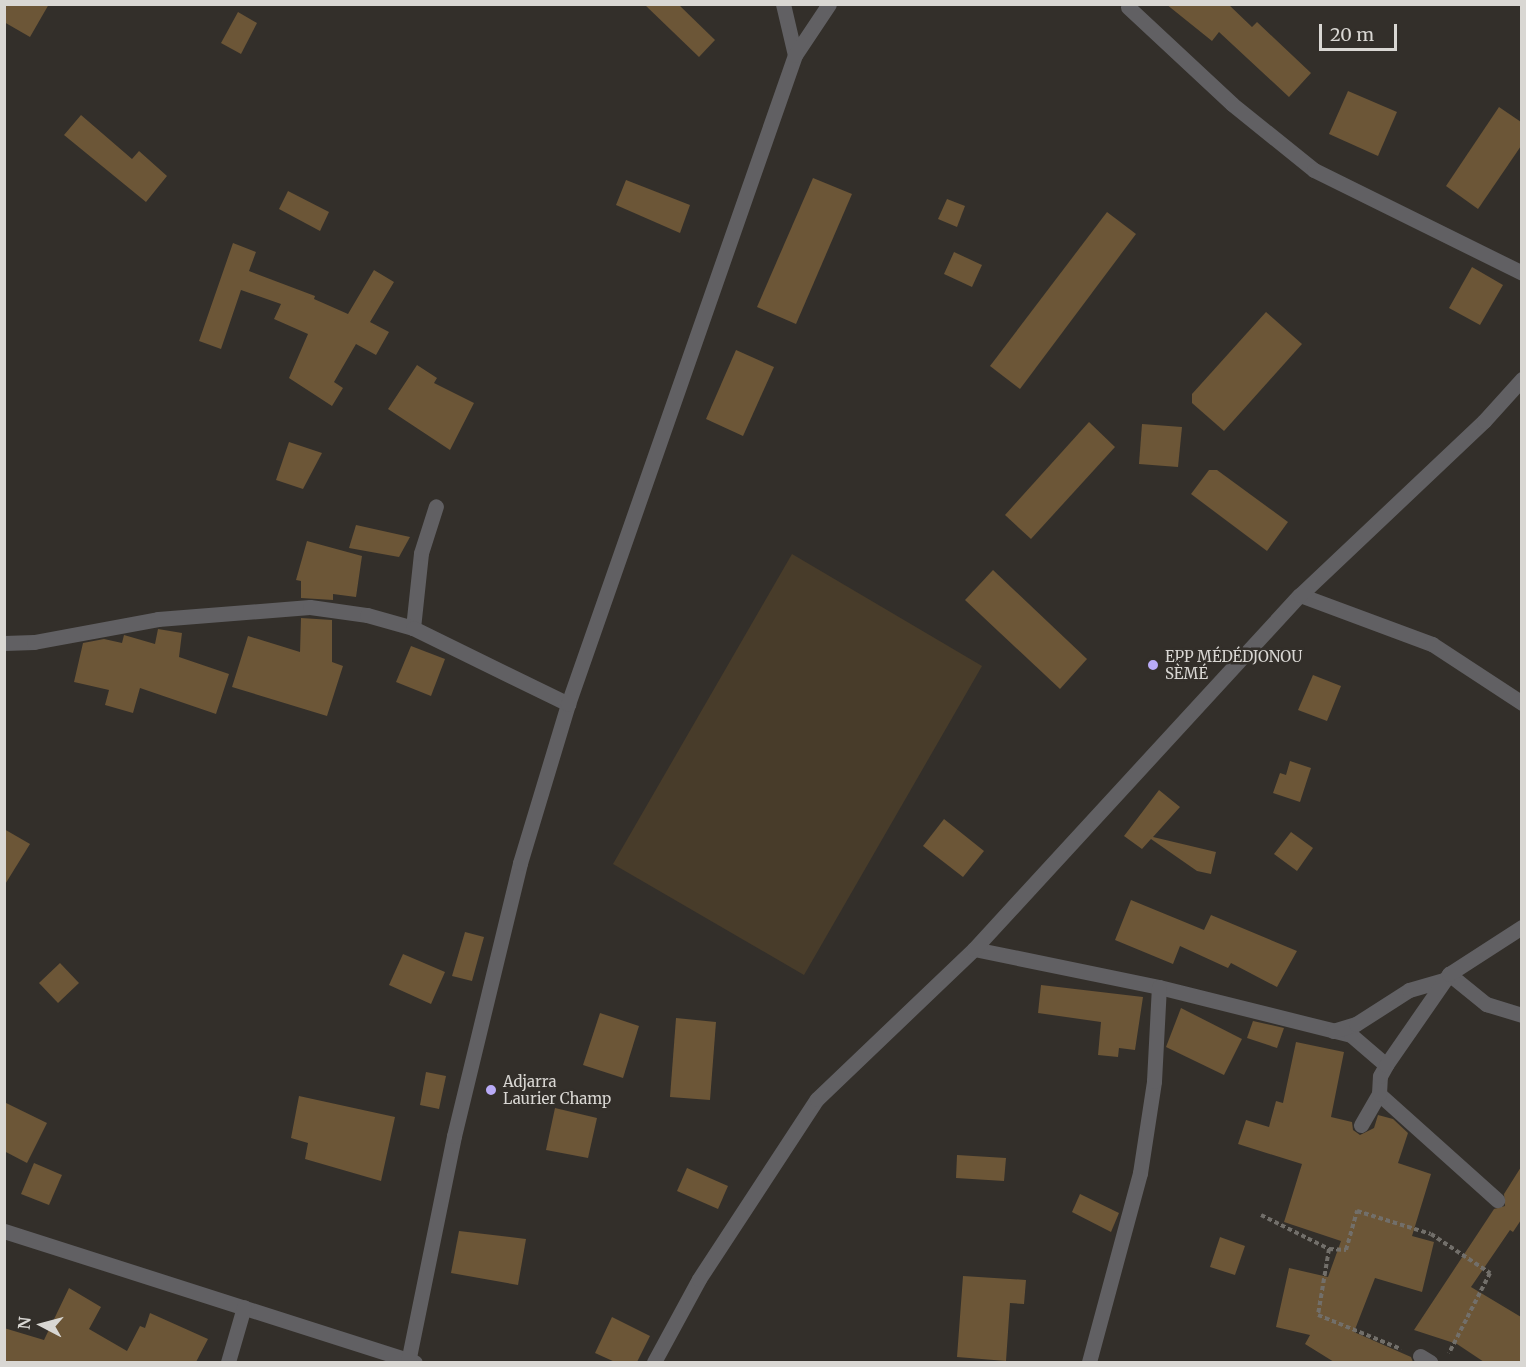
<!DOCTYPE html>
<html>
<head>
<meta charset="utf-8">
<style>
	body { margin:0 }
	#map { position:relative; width:1526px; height:1367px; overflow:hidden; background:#332f2a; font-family:Merriweather,serif }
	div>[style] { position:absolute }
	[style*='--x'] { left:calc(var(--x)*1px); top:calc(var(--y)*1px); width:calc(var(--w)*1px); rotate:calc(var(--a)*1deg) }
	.green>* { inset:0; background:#483c2a }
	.building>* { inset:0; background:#6c5637 }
	.path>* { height:4px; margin-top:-2px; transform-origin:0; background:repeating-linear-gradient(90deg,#726f6a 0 4.5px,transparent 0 7.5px) }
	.street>* { height:15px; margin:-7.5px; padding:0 7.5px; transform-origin:7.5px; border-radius:7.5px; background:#616063 }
	.dots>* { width:16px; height:16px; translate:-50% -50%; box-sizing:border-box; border:3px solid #332f2a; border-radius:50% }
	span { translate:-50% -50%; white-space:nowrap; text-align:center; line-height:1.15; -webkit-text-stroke:5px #332f2a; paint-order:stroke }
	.poi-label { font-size:15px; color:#d9d7d3 }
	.left { translate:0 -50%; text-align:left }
	.frame { position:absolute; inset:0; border:6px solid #d9d7d3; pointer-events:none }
	.north { position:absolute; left:12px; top:1295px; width:60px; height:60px; -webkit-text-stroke:4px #332f2a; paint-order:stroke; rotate:276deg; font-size:16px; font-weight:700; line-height:24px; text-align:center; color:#d9d7d3 }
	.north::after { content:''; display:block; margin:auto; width:21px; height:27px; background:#d9d7d3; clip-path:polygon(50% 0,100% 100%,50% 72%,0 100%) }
	.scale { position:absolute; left:1319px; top:24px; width:78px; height:27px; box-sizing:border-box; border:3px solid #d9d7d3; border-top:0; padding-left:8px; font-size:18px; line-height:21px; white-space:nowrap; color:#d9d7d3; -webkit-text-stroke:4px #332f2a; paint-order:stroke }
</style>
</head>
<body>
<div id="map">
	<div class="green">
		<div style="clip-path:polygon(792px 554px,982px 666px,804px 975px,613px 864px)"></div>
	</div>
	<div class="building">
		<div style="clip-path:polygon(4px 4px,49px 4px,30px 37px,4px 22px)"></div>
		<div style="clip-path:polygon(644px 4px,678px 4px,715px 40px,699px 57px)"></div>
		<div style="clip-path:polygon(1166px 4px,1228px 4px,1252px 27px,1257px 22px,1311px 73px,1289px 97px,1219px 32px,1212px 41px)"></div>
		<div style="clip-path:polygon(238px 12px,257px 23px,241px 54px,221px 43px)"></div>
		<div style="clip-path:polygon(1348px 91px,1397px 112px,1378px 156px,1329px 134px)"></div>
		<div style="clip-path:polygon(1499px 107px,1521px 122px,1521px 146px,1478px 209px,1446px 186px)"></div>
		<div style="clip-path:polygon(81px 115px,132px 159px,139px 151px,167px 176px,146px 202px,64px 135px)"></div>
		<div style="clip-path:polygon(813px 178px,852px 194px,796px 324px,757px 307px)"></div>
		<div style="clip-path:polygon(626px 180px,690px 205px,680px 233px,616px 205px)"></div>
		<div style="clip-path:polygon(288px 191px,329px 212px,320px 231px,279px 209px)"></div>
		<div style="clip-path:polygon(947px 199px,965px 206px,957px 227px,938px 219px)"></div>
		<div style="clip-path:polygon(1107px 212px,1136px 234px,1020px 389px,990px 366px)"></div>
		<div style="clip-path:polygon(233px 243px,256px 252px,249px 271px,315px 296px,314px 299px,348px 314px,374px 270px,394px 282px,370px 322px,389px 332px,376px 355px,356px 344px,334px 382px,343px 388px,332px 406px,289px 378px,308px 334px,274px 319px,281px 304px,241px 290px,221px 349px,199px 341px)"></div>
		<div style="clip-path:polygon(954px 252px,982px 265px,972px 287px,944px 274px)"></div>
		<div style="clip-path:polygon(1472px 267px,1503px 285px,1480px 325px,1449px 308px)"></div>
		<div style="clip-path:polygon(1266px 312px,1302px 344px,1224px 431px,1192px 403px,1192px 394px)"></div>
		<div style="clip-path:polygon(736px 350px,774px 367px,743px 436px,706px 419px)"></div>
		<div style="clip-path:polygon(417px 365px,437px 378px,434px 383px,474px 403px,450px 450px,388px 409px)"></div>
		<div style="clip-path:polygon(1089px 422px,1115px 447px,1031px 539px,1005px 515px)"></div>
		<div style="clip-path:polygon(1142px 424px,1182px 427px,1178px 467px,1139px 464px)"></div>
		<div style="clip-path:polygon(289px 442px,322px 453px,303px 489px,276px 480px)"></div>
		<div style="clip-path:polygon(1209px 470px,1217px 470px,1288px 522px,1267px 551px,1191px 494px)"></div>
		<div style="clip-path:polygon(356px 525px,410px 537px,399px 557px,349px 548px)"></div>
		<div style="clip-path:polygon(307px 541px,362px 556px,356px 597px,333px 594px,333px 600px,301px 598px,301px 581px,296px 580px)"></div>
		<div style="clip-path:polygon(993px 570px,1087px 659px,1060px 689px,965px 600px)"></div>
		<div style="clip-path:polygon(301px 618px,332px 620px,332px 662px,343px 666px,327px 716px,232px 687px,248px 636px,300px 652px)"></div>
		<div style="clip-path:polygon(158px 629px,182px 633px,179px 657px,229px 674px,216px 714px,140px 688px,133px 713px,105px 705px,109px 690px,74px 682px,83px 643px,104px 639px,122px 643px,124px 635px,155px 644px)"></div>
		<div style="clip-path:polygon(411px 646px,445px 659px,431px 696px,396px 682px)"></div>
		<div style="clip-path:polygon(1313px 675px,1341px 686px,1327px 721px,1298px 710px)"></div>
		<div style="clip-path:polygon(1290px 761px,1311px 768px,1300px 802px,1273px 793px,1280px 773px,1286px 775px)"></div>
		<div style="clip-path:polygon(1159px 790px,1180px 807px,1153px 837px,1216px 852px,1211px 874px,1197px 871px,1151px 839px,1142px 849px,1124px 836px)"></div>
		<div style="clip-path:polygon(944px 819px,984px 851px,963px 877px,923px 846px)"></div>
		<div style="clip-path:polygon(4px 829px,30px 844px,4px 886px)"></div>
		<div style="clip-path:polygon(1291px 832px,1313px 848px,1297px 871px,1274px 854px)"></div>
		<div style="clip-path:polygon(1131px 900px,1204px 930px,1211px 915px,1297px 951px,1277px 987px,1231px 963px,1228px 968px,1180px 946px,1173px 964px,1115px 940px)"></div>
		<div style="clip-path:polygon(465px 932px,484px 937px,472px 981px,452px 976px)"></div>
		<div style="clip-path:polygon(403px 954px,445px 972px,431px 1004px,389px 985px)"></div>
		<div style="clip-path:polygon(60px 963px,79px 983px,58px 1003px,39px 983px)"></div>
		<div style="clip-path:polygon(1041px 985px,1143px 997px,1135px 1050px,1119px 1048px,1118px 1057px,1098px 1055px,1101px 1022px,1038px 1013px)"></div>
		<div style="clip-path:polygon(1181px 1008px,1242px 1039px,1224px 1075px,1166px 1047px)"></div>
		<div style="clip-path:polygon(600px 1013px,639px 1026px,623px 1078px,583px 1065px)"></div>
		<div style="clip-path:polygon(676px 1018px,716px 1022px,710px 1100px,670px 1097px)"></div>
		<div style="clip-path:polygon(1253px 1021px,1284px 1028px,1277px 1048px,1247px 1038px)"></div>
		<div style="clip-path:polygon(1296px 1042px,1344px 1052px,1331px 1117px,1352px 1122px,1353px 1130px,1360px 1135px,1374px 1128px,1378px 1115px,1393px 1119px,1408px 1133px,1398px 1163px,1431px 1174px,1412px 1236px,1434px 1242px,1422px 1292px,1375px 1278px,1354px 1332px,1411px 1357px,1413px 1362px,1334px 1362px,1305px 1344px,1310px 1335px,1276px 1327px,1289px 1268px,1328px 1277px,1341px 1241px,1284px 1222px,1302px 1164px,1238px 1144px,1246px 1120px,1269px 1127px,1276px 1101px,1283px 1103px)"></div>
		<div style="clip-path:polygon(426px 1072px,446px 1076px,439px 1109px,420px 1105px)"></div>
		<div style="clip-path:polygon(299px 1096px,395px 1117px,381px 1181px,305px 1159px,308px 1143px,291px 1138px)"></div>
		<div style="clip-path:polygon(4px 1102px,47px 1123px,27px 1163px,4px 1151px)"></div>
		<div style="clip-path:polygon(555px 1108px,597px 1118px,588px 1158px,546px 1150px)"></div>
		<div style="clip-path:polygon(957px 1155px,1006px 1158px,1004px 1181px,956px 1178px)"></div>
		<div style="clip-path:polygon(34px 1163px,62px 1175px,49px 1205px,21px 1194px)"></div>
		<div style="clip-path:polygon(1521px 1167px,1521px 1220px,1513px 1232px,1510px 1230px,1471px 1287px,1521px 1317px,1521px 1362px,1484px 1362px,1457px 1344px,1414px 1330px,1494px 1209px,1505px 1206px,1504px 1194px)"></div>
		<div style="clip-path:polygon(687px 1168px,728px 1186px,718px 1209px,677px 1191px)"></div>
		<div style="clip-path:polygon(1080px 1194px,1119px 1213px,1111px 1232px,1072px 1212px)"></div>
		<div style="clip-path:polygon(459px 1231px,526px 1239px,518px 1285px,451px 1273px)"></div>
		<div style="clip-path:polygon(1220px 1237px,1245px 1246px,1235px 1275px,1210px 1267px)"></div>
		<div style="clip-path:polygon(963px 1276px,1026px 1280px,1024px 1304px,1010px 1303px,1006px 1361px,957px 1357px)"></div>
		<div style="clip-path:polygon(69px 1288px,101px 1307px,89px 1329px,127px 1351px,140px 1326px,145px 1328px,150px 1313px,208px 1339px,196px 1362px,4px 1362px,4px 1328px,44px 1340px)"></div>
		<div style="clip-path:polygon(612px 1317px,650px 1336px,637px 1362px,615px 1362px,595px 1353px)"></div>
	</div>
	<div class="path">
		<div style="--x:1261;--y:1215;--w:76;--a:26.6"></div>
		<div style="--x:1329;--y:1249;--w:67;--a:99.5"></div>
		<div style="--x:1318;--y:1315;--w:90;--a:22.3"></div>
		<div style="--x:1329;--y:1249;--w:17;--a:3"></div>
		<div style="--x:1346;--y:1250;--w:41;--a:-74.2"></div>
		<div style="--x:1357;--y:1211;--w:77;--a:17.3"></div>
		<div style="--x:1431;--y:1234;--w:71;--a:33.5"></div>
		<div style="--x:1490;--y:1273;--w:90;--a:117.1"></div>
	</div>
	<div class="street">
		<div style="--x:783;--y:4;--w:52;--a:76.8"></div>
		<div style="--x:1128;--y:7;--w:142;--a:43"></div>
		<div style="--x:1232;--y:104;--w:105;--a:38.8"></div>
		<div style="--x:1314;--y:170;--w:232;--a:26.3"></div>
		<div style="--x:1300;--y:595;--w:141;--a:20.4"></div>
		<div style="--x:1432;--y:644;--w:108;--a:33.2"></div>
		<div style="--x:413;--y:628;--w:75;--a:-83.9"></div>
		<div style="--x:421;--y:553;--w:49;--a:-72.3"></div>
		<div style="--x:4;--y:643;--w:30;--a:-2"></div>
		<div style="--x:34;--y:642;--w:126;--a:-10.5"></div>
		<div style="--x:158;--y:619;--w:152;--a:-4.5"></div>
		<div style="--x:310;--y:607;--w:58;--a:8"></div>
		<div style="--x:367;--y:615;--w:48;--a:15.8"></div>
		<div style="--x:413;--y:628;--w:173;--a:26.1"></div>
		<div style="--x:974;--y:949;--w:189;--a:11.6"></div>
		<div style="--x:1159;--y:987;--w:198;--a:14"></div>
		<div style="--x:1351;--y:1035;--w:46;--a:40.6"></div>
		<div style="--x:1449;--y:974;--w:48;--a:39"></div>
		<div style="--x:1486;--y:1004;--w:38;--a:17"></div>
		<div style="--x:1333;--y:1031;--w:24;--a:-17"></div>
		<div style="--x:1356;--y:1024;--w:63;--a:-32.7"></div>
		<div style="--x:1409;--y:990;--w:37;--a:-16"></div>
		<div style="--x:1379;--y:1094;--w:159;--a:41.9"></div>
		<div style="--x:1361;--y:1125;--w:36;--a:-60"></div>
		<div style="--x:1379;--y:1094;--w:18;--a:-87"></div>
		<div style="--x:1380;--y:1076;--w:13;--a:-61"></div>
		<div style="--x:1386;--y:1065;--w:111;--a:-55.3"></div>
		<div style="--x:1449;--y:974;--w:87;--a:-32.8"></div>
		<div style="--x:4;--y:1231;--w:431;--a:17.7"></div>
		<div style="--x:1420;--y:1356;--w:12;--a:31"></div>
		<div style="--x:228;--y:1362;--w:57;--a:-73.8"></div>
		<div style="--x:408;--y:1362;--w:231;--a:-78.5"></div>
		<div style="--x:454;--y:1136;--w:281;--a:-76.4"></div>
		<div style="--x:520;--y:863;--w:166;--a:-73.2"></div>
		<div style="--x:568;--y:704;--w:688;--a:-70.72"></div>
		<div style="--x:795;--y:55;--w:61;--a:-56.3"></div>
		<div style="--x:654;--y:1362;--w:94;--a:-61.5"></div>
		<div style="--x:699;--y:1279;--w:215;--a:-56.8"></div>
		<div style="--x:817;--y:1099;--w:217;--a:-43.7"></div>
		<div style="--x:974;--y:949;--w:481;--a:-47.4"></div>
		<div style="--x:1300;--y:595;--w:253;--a:-43.4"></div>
		<div style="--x:1484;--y:421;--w:57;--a:-47.9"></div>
		<div style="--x:1089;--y:1362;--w:196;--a:-74.9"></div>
		<div style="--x:1140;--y:1173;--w:93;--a:-81.3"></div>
		<div style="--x:1154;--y:1081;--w:94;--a:-87"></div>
	</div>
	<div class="dots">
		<div style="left:1153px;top:665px;background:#b9abf7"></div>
		<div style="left:491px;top:1090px;background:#b9abf7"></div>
	</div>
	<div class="poi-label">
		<span class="left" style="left:1165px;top:665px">EPP MÉDÉDJONOU<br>SÈMÉ</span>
		<span class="left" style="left:503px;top:1090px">Adjarra<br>Laurier Champ</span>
	</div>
	<div class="frame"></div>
	<div class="north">N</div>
	<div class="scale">20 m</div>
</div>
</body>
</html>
